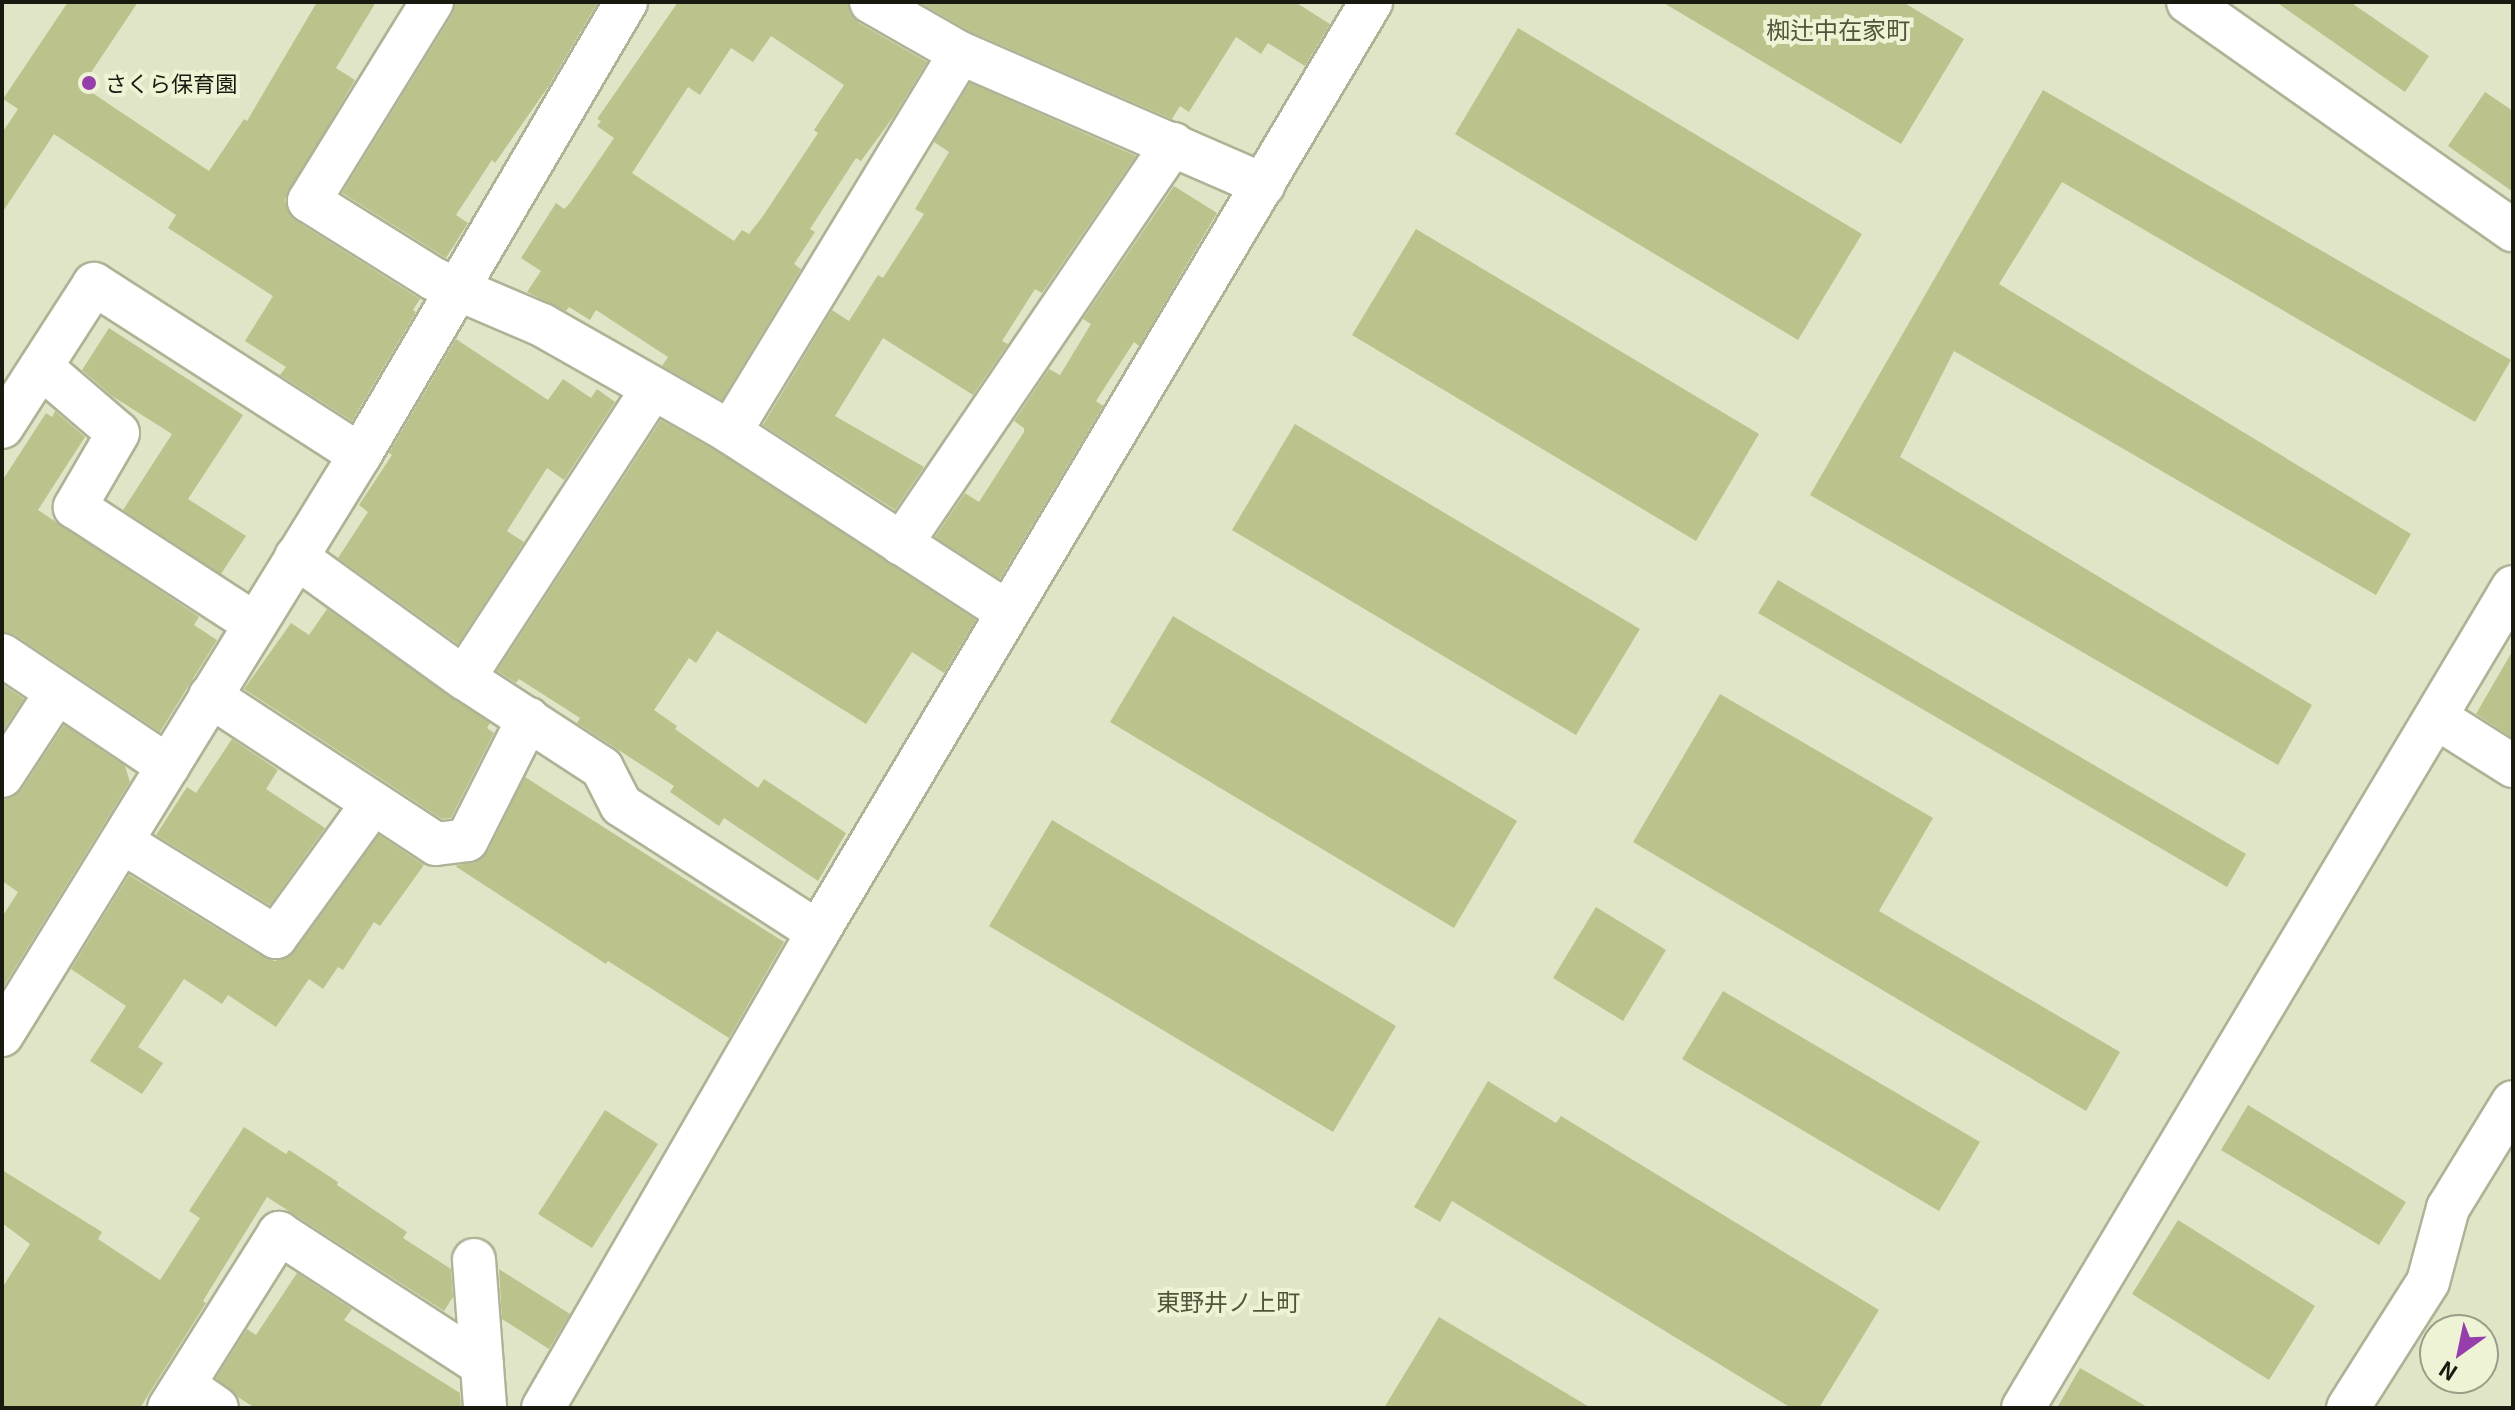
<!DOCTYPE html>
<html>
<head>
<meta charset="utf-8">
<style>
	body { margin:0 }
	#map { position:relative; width:2515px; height:1410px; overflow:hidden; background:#e1e5c8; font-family:Georgia,"Noto Sans JP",serif }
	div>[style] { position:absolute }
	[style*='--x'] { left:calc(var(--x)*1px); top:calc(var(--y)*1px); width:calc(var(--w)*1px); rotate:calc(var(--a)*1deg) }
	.building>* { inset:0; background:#bcc28c }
	.roads { filter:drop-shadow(2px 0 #afb396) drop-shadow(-2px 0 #afb396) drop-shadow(0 2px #afb396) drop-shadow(0 -2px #afb396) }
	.minor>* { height:42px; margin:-21px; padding:0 21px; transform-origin:21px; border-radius:21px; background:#fff }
	.dots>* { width:22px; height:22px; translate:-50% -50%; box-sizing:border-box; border:4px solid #eff3d5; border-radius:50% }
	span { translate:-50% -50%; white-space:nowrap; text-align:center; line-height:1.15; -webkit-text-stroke:8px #eff3d5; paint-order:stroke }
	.poi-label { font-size:22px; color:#181a0f }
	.left { translate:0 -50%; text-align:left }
	.neighbourhood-label { font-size:24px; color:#52553c }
	.frame { position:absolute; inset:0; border:4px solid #181a0f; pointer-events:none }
	.north { position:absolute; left:2419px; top:1314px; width:80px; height:80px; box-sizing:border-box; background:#eff3d5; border:2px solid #999c86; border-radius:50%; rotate:213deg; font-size:22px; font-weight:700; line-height:32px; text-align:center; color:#181a0f }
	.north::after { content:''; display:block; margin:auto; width:28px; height:36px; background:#963fac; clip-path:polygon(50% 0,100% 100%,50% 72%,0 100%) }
</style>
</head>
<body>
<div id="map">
	<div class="building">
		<div style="clip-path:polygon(68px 2px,138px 2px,82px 86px,209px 171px,244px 119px,247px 121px,317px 2px,376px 2px,336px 68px,355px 80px,285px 199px,288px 212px,296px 221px,420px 299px,413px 310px,416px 312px,352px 421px,280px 375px,286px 367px,245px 341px,273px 296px,168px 228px,176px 215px,54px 134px,2px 213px,2px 133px,18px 109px,3px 99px)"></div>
		<div style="clip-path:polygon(456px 2px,598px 2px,548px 87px,495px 163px,492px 160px,456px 215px,468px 223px,446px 258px,342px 193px,452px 15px)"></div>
		<div style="clip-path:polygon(evenodd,678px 2px,847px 2px,850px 13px,859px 23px,927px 62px,894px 116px,861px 161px,856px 158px,810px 229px,815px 232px,794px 264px,801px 269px,722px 400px,662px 366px,668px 357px,596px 310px,590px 320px,569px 307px,566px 311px,527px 292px,541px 271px,521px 258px,556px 203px,564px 209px,570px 203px,614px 138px,597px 126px,601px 121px,597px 119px,678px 2px,771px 36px,844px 85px,814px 130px,818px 133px,763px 216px,749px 234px,742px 230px,734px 241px,632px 173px,688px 87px,700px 95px,731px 48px,753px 62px,771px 36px)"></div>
		<div style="clip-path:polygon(919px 2px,1295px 2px,1330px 24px,1305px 66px,1268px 43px,1261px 54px,1236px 37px,1189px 112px,1180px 106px,1172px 119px,971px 32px)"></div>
		<div style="clip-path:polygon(1662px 2px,1903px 2px,1964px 39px,1901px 144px)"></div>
		<div style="clip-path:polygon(2276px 2px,2350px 2px,2429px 56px,2405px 92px)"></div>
		<div style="clip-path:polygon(1518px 28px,1862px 234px,1798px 340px,1455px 134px)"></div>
		<div style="clip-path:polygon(970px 83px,1136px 156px,1042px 293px,1035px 289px,1002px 341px,1008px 344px,973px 395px,883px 338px,835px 416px,924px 467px,895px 510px,763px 425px,832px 310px,849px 321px,878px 275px,883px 278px,924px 214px,915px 209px,949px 152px,934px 142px)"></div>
		<div style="clip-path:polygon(2043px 90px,2511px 360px,2475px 422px,2062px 182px,1999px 284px,2411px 534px,2376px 595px,1954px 351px,1900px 457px,2312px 705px,2278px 765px,1810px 495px)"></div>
		<div style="clip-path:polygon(2485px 92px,2513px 111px,2513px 192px,2448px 146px)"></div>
		<div style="clip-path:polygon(1174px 186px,1217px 213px,1139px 346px,1134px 342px,1096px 401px,1103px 406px,1000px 579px,935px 537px,965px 493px,979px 502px,1024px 432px,1024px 428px,1014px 421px,1049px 369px,1060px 375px,1091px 324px,1083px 319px)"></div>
		<div style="clip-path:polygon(1416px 229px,1759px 434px,1696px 541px,1352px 335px)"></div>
		<div style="clip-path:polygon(109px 328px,243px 415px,188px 499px,246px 536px,221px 574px,123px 510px,172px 434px,112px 396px,82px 370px)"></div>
		<div style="clip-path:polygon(456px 339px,548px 400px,563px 379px,591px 398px,597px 389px,615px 402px,564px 480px,547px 468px,507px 531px,524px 542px,458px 644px,338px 558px,368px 512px,359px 505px,392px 455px,389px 453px)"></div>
		<div style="clip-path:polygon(55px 411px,85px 437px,38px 510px,195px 614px,199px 617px,194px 625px,217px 640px,160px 732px,15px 635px,2px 631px,2px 481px,46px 413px,52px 417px)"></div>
		<div style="clip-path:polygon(661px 420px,718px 452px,976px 620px,944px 673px,912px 652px,866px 724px,717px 631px,696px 663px,689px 658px,654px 710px,677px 726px,675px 729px,758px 788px,764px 779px,846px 833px,818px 881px,724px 818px,719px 826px,670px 792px,674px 786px,577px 723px,580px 718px,519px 679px,516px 683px,497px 671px)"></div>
		<div style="clip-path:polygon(1295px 424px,1640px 629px,1576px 735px,1232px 530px)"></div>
		<div style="clip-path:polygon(1778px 580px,2246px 854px,2227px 887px,1758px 613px)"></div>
		<div style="clip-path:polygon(327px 609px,490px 723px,487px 728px,494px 733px,451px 818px,442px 819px,244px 689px,291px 623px,309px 635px)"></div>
		<div style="clip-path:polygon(1173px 616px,1517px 821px,1454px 928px,1110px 722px)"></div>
		<div style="clip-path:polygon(2513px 650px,2513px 738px,2476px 714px)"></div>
		<div style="clip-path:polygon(2px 684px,24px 699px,2px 732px)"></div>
		<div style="clip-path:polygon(1720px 694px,1933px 818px,1879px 911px,2120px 1052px,2086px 1111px,1633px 842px)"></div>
		<div style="clip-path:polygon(64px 725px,125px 766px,130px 782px,2px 989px,2px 917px,18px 892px,2px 881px,2px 800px,13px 797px,22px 789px)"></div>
		<div style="clip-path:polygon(232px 739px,278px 770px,266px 789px,325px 828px,270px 905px,156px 835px,187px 787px,196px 793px)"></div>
		<div style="clip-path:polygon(525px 777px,784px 942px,729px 1038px,608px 961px,606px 964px,455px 866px,480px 860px,488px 851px)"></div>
		<div style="clip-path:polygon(1052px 820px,1396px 1026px,1333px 1132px,989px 926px)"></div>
		<div style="clip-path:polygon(379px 835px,424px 865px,380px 926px,374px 922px,343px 970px,338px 967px,323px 989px,309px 979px,276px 1027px,228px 995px,222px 1004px,184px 979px,138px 1047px,163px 1063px,142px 1094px,90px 1061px,126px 1006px,71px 969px,129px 875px,263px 957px,275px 961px,295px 951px)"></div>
		<div style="clip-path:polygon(1596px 907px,1666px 950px,1623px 1021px,1553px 978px)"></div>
		<div style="clip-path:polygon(1723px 991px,1980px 1142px,1939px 1211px,1682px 1059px)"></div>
		<div style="clip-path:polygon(1488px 1081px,1556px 1123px,1561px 1116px,1879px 1310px,1819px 1408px,1791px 1408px,1452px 1201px,1440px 1222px,1414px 1207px)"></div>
		<div style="clip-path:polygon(2248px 1105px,2406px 1202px,2379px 1245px,2221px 1150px)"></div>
		<div style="clip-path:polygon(605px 1110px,658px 1144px,592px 1248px,538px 1214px)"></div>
		<div style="clip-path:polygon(244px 1127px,286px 1154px,289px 1150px,338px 1182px,337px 1185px,407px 1232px,403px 1238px,451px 1269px,453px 1297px,444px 1311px,267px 1197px,203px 1301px,206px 1303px,140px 1408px,2px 1408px,2px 1288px,30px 1244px,2px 1223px,2px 1170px,102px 1232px,98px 1239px,160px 1280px,200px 1218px,189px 1211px)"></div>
		<div style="clip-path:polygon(2178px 1220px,2315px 1306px,2269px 1380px,2132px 1294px)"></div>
		<div style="clip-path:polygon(499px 1269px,570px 1314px,549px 1349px,502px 1319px)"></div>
		<div style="clip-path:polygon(297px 1273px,352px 1309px,344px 1320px,460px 1393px,461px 1408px,255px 1408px,238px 1397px,216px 1378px,247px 1329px,256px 1335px)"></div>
		<div style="clip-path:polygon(1439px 1317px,1591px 1408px,1384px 1408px)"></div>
		<div style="clip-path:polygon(2080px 1368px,2149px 1408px,2057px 1408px)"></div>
	</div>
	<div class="roads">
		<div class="minor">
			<div style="--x:432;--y:2;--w:234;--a:121.7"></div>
			<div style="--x:309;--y:201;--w:147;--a:32"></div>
			<div style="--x:434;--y:279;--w:117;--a:23.1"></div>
			<div style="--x:542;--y:325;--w:216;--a:29.6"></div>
			<div style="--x:730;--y:432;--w:330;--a:33"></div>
			<div style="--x:871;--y:2;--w:103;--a:29.8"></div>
			<div style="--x:960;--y:53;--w:331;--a:23.5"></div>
			<div style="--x:2188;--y:2;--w:397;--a:35.1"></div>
			<div style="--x:41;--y:367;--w:101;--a:40.6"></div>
			<div style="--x:118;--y:433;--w:86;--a:120.2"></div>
			<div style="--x:75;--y:507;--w:215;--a:33"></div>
			<div style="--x:2;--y:427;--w:170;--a:-57.2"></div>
			<div style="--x:94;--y:284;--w:316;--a:32.7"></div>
			<div style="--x:730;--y:432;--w:443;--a:-58.7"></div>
			<div style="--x:901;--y:544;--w:484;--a:-55.8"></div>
			<div style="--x:296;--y:557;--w:207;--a:35.8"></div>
			<div style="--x:464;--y:678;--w:165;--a:33.1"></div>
			<div style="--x:602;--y:768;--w:42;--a:62.8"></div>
			<div style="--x:621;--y:805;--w:234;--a:32.8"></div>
			<div style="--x:2;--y:655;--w:200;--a:33.8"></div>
			<div style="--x:464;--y:678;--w:346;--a:-56.9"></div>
			<div style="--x:210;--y:696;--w:270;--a:33.2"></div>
			<div style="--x:436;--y:844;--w:31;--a:-7"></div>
			<div style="--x:467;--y:840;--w:136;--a:-63.2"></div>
			<div style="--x:2437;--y:718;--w:90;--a:32.3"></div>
			<div style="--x:2;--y:776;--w:100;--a:-56.8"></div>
			<div style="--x:122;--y:842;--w:181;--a:31.7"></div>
			<div style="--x:276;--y:937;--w:165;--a:-54.1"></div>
			<div style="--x:2;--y:1035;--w:682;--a:-58.32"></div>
			<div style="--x:360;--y:455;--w:525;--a:-59.58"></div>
			<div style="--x:474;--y:1260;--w:148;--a:85.7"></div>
			<div style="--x:184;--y:1385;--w:40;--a:34.9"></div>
			<div style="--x:169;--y:1408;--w:207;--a:-57.8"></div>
			<div style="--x:279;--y:1233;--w:242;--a:33"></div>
			<div style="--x:543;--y:1408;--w:550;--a:-59.98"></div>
			<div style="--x:818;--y:932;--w:1082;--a:-59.26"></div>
			<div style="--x:2023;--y:1408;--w:956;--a:-59.17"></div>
			<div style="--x:2348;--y:1408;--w:149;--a:-57.6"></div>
			<div style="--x:2428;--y:1282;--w:77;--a:-74.9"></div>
			<div style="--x:2448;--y:1208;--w:124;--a:-58.5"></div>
		</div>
	</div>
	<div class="dots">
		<div style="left:89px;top:83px;background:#963fac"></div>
	</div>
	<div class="poi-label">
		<span class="left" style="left:105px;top:83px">さくら保育園</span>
	</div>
	<div class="neighbourhood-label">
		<span style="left:1838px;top:29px">椥辻中在家町</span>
		<span style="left:1228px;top:1301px">東野井ノ上町</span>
	</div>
	<div class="frame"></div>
	<div class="north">N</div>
</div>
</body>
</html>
